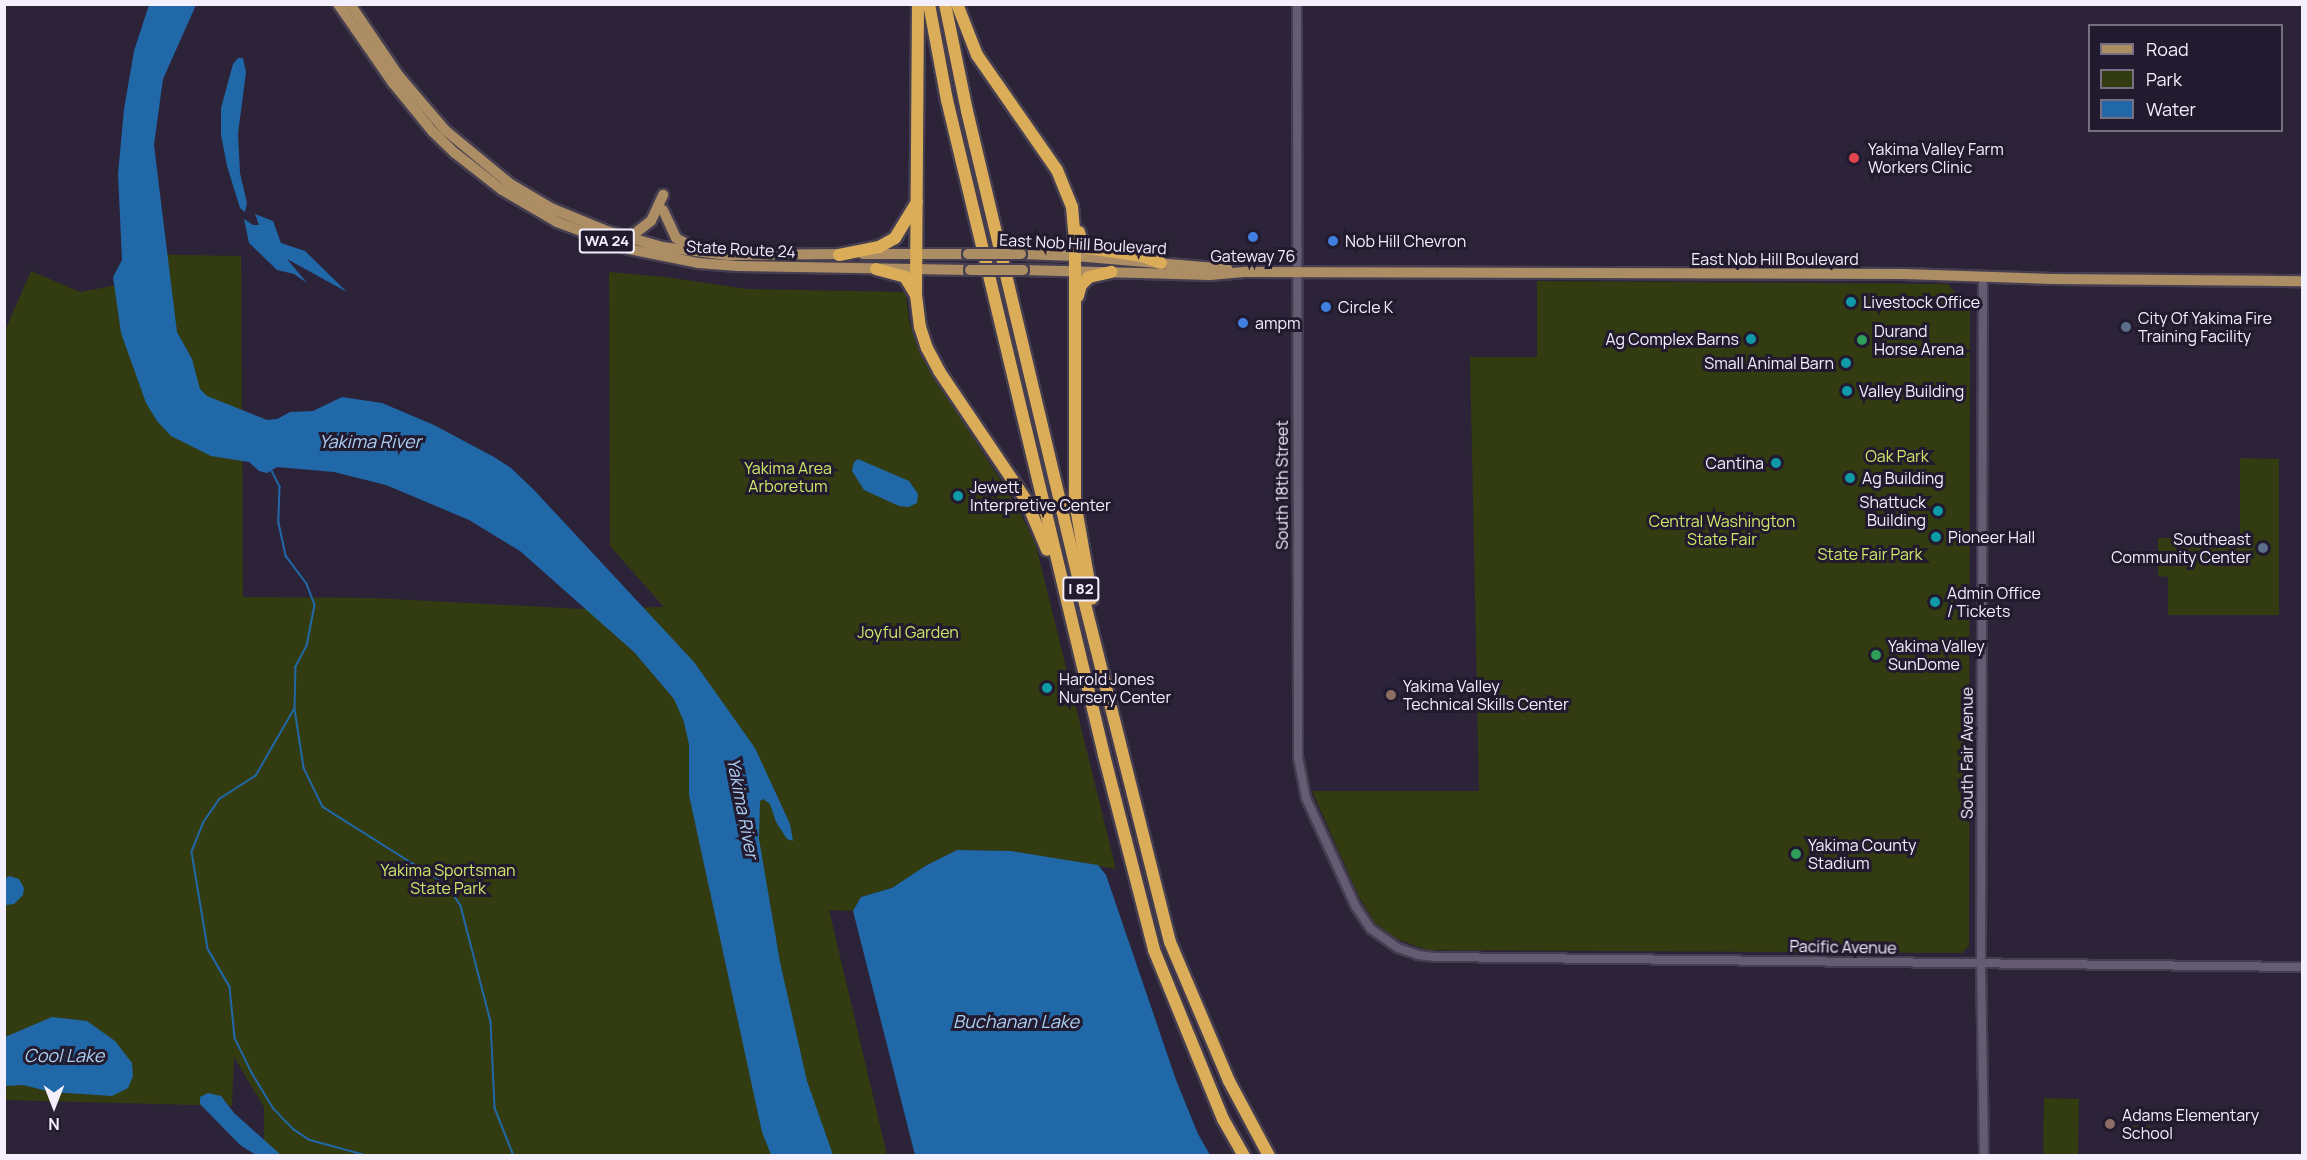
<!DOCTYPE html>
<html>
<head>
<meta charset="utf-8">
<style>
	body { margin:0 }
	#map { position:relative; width:2307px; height:1160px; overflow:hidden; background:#2c2338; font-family:Manrope,sans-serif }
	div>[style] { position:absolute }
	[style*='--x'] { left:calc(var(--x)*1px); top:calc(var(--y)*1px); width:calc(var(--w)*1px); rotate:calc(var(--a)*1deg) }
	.green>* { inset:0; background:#333b11 }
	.water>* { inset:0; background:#2168a9 }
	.stream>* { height:1.5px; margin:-0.75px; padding:0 0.75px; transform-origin:0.75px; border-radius:0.75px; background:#2168a9 }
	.roads { filter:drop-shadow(2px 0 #453e50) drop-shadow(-2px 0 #453e50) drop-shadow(0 2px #453e50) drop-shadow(0 -2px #453e50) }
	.tertiary>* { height:8px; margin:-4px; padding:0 4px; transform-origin:4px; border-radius:4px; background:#655c74 }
	.primary>* { height:10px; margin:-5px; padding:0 5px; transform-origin:5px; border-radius:5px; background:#ac8d64 }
	.motorway>* { height:12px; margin:-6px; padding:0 6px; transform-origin:6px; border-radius:6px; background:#dbad59 }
	.bridges { filter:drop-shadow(2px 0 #453e50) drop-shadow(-2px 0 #453e50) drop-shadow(0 2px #453e50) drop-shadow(0 -2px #453e50) }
	.primary-bridge>* { height:10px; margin:-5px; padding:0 5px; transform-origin:5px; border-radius:5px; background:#ac8d64 }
	.dots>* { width:16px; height:16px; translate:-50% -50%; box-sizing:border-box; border:3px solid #221a2e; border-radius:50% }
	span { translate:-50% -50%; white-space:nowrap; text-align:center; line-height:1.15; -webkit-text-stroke:6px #221a2e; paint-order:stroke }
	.shield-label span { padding:2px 4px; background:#221a2e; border:2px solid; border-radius:4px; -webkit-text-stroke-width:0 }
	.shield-label { font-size:15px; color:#f4effd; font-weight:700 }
	.poi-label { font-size:16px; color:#f4effd }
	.left { translate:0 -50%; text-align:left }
	.right { translate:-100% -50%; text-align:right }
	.street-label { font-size:16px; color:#f4effd }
	.park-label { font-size:16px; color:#cfe769 }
	.water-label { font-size:18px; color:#adcff2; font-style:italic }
	.frame { position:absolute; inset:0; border:6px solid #f4effd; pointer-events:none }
	.legend { position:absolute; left:2088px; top:24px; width:195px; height:108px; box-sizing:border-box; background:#221a2e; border:2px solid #766f81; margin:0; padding:8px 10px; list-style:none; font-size:18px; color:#f4effd }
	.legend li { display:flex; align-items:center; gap:12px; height:30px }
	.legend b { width:30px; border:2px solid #766f81 }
	.north { position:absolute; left:24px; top:1076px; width:60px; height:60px; -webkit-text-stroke:4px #221a2e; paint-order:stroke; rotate:180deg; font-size:16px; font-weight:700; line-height:24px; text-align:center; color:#f4effd }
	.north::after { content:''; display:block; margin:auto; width:21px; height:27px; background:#f4effd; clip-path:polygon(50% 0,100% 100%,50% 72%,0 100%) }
</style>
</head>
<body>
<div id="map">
	<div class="green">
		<div style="clip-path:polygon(127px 254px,241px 256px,243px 597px,373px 598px,583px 609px,664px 607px,610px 546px,609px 272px,666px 277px,746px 289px,906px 292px,909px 321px,922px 357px,1015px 503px,1035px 542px,1116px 869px,1011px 851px,957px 850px,927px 865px,892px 888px,861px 897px,853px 911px,829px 910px,887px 1155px,264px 1155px,264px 1107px,234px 1057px,232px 1106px,5px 1100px,4px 333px,31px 271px,80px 292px,128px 283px)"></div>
		<div style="clip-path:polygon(1537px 281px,1948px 284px,1970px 309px,1969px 946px,1962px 953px,1427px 950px,1397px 939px,1375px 923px,1359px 897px,1312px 791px,1479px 791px,1470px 357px,1537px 357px)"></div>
		<div style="clip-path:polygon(2240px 458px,2279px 459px,2279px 615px,2168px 615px,2168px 577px,2158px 576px,2158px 538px,2240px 538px)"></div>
		<div style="clip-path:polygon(2044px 1098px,2079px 1099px,2078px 1155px,2043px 1155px)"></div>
		<div style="clip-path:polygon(2133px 1126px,2150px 1126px,2149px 1134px,2144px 1136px,2141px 1142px,2132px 1142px)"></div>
	</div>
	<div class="water">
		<div style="clip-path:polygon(149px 5px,196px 5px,163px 79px,154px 145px,177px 332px,192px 359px,200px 389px,207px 396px,267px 420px,277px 419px,290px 412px,313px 411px,342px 397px,382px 403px,434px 425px,494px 457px,511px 468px,534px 490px,694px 662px,755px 748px,790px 824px,793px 841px,787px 839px,776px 822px,770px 804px,763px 799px,760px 801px,759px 839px,780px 962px,807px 1081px,833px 1155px,771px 1155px,762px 1132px,689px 795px,689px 745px,684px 722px,674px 699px,634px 652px,520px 551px,469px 520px,386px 485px,334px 472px,277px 467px,267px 473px,259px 471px,249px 462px,211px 456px,171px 436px,157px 421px,146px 403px,121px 333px,113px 277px,122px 260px,118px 174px,124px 109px,134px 51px)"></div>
		<div style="clip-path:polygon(238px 58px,243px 58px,246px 72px,238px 134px,240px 173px,247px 203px,245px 212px,240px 208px,227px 166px,221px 135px,221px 108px,233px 64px)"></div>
		<div style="clip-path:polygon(255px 214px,273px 221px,281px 243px,305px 251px,347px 292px,287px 259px,307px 283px,294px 274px,277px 270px,249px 243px,244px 219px,253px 225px,259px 225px)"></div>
		<div style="clip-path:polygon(858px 459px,909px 481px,918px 494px,917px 503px,909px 507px,899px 506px,864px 490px,852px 471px,854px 462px)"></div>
		<div style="clip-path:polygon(957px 850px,1011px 851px,1066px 860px,1098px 865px,1106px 875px,1176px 1080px,1198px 1134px,1210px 1155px,915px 1155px,853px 911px,861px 897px,892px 888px,927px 865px)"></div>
		<div style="clip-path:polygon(10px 876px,19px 879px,24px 888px,23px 895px,14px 904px,5px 905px,5px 878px)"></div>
		<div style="clip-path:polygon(52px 1017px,87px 1021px,115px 1041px,132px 1063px,133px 1076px,128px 1088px,112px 1096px,51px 1092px,23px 1085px,5px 1086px,5px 1037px)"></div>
		<div style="clip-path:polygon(208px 1093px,221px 1096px,234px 1113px,281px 1155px,256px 1155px,240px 1145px,200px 1104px,200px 1097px)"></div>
	</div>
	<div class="stream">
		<div style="--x:272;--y:471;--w:18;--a:63"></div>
		<div style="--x:280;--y:487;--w:36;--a:92"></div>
		<div style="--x:279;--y:523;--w:34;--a:78"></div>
		<div style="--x:286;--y:556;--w:35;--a:53"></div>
		<div style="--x:307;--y:584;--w:22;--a:69"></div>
		<div style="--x:315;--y:605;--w:42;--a:101"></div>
		<div style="--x:307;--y:646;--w:24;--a:118"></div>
		<div style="--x:296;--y:667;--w:42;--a:91.4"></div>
		<div style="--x:295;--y:709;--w:60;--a:81.3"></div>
		<div style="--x:304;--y:768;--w:43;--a:64"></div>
		<div style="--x:323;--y:807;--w:146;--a:32.2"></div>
		<div style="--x:447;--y:885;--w:25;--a:56"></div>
		<div style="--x:461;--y:906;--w:120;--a:75.5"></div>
		<div style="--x:491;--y:1022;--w:86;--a:87.3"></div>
		<div style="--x:495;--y:1108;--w:52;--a:68.4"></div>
		<div style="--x:294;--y:710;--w:76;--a:119.9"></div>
		<div style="--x:256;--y:776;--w:43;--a:147.4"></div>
		<div style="--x:220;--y:799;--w:28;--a:125"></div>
		<div style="--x:204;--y:822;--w:32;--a:112"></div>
		<div style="--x:192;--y:852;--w:98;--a:80.6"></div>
		<div style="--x:208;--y:949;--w:44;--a:59.9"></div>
		<div style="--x:230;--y:987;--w:51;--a:84.4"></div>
		<div style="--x:235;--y:1038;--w:39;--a:64"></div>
		<div style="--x:252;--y:1073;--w:42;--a:58.6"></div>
		<div style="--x:274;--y:1109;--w:28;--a:46"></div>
		<div style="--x:293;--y:1129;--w:20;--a:33"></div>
		<div style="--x:310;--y:1140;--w:61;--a:15.2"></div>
	</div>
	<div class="roads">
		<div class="tertiary">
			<div style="--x:1297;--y:4;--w:753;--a:89.92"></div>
			<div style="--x:1298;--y:757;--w:42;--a:79"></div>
			<div style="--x:1306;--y:798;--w:120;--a:65.4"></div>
			<div style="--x:1356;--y:907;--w:27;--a:56"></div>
			<div style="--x:1371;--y:929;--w:33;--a:35"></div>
			<div style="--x:1398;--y:948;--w:21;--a:19"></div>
			<div style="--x:1418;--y:955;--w:17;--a:7"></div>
			<div style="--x:1435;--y:957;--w:867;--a:0.66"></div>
			<div style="--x:1983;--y:277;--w:686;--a:90.17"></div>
			<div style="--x:1981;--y:963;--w:193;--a:89.1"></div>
		</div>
		<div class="primary">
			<div style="--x:338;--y:4;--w:96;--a:55.2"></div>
			<div style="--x:393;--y:83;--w:63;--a:50.8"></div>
			<div style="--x:433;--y:132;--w:30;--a:44"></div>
			<div style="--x:455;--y:153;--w:60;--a:38.2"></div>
			<div style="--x:502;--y:190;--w:64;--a:30.2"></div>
			<div style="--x:557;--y:222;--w:77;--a:20.6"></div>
			<div style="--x:629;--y:249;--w:70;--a:11.5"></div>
			<div style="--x:698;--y:263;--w:40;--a:4.3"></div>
			<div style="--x:738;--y:266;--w:232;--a:1"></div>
			<div style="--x:350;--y:4;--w:87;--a:55.8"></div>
			<div style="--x:399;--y:76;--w:71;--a:49.6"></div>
			<div style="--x:445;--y:130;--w:83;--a:39.6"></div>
			<div style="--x:509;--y:183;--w:51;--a:30.6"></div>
			<div style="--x:553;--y:209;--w:58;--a:22.2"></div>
			<div style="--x:607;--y:231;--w:57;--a:16.2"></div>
			<div style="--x:662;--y:247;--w:66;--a:6.9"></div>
			<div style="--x:728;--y:255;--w:120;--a:-0.5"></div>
			<div style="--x:663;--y:210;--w:31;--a:65"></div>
			<div style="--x:676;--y:238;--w:18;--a:29"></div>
			<div style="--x:629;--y:238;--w:28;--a:-38"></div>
			<div style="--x:651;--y:221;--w:29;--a:-65"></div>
			<div style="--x:863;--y:254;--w:105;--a:0"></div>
			<div style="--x:1021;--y:254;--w:54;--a:2.1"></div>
			<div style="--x:1075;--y:256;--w:153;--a:4.9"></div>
			<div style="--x:1023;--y:270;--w:187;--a:1.5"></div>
			<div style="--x:1210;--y:275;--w:37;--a:-5"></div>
			<div style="--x:1247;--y:272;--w:657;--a:0.17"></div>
			<div style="--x:1904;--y:274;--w:149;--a:1.9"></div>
			<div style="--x:2053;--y:279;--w:249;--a:0.5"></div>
		</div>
		<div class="motorway">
			<div style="--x:918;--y:4;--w:291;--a:90.4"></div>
			<div style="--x:916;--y:295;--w:32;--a:83"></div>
			<div style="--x:920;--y:327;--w:22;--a:72"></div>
			<div style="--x:927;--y:348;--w:26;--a:62"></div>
			<div style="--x:939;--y:371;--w:156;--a:56"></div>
			<div style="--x:1026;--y:500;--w:54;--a:67.2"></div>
			<div style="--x:929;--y:4;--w:98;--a:79.4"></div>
			<div style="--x:947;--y:100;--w:674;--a:76.52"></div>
			<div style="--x:1104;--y:755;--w:201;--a:75.6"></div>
			<div style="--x:1154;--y:950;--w:183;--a:67.8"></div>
			<div style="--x:1223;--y:1119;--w:43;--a:60.4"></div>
			<div style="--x:945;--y:4;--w:109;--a:78.4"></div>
			<div style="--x:967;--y:111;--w:486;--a:76.6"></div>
			<div style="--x:1080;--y:584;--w:369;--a:75.9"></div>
			<div style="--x:1170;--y:942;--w:151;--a:67"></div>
			<div style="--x:1229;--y:1081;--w:85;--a:61.9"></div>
			<div style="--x:957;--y:4;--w:55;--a:68.6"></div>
			<div style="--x:977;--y:55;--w:140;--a:55.2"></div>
			<div style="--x:1057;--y:170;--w:40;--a:68"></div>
			<div style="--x:1072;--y:207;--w:33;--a:85"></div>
			<div style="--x:1075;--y:240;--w:262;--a:90"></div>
			<div style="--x:1075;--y:502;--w:98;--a:80.1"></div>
			<div style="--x:1079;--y:232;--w:11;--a:75"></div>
			<div style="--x:1082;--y:243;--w:8;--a:40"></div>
			<div style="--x:1088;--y:248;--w:55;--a:8.4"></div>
			<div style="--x:1142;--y:256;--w:20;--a:20"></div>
			<div style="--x:839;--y:255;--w:41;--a:-11.3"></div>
			<div style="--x:879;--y:247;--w:18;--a:-29"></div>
			<div style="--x:895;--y:238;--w:42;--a:-58.6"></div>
			<div style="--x:876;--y:269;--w:30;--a:15"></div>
			<div style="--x:905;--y:277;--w:21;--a:59"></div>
			<div style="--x:1078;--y:296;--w:11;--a:-75"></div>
			<div style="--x:1081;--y:285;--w:11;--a:-45"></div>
			<div style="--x:1089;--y:277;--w:23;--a:-13"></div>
		</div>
	</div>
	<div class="bridges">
		<div class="primary-bridge">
			<div style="--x:968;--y:254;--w:53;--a:0"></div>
			<div style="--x:970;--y:270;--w:53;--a:0"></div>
		</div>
	</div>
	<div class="dots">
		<div style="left:1854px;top:158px;background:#e0444e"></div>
		<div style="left:1253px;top:237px;background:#3f7fe0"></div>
		<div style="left:1333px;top:241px;background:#3f7fe0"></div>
		<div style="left:1851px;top:302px;background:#0f9aa8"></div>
		<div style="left:1326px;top:307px;background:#3f7fe0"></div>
		<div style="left:1243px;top:323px;background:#3f7fe0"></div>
		<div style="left:2126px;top:327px;background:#5c6f8a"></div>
		<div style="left:1751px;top:339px;background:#0f9aa8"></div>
		<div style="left:1862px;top:340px;background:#2e9e5b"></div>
		<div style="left:1846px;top:363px;background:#0f9aa8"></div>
		<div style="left:1847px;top:391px;background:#0f9aa8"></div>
		<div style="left:1776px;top:463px;background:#0f9aa8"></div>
		<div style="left:1850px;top:478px;background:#0f9aa8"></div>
		<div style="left:958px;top:496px;background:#0f9aa8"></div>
		<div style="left:1938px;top:511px;background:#0f9aa8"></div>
		<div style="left:1936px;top:537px;background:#0f9aa8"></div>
		<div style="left:2263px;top:548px;background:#5c6f8a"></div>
		<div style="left:1935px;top:602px;background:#0f9aa8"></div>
		<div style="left:1876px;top:655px;background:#2e9e5b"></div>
		<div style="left:1047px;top:688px;background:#0f9aa8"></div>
		<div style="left:1391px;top:695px;background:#8d6e63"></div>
		<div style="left:1796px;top:854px;background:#2e9e5b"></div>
		<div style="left:2110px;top:1124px;background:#8d6e63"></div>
	</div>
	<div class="shield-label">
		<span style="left:607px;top:241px">WA 24</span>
		<span style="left:1081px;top:589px">I 82</span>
	</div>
	<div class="poi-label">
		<span class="left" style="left:1868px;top:158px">Yakima Valley Farm<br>Workers Clinic</span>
		<span class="left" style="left:1345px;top:241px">Nob Hill Chevron</span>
		<span style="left:1253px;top:256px">Gateway 76</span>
		<span class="left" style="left:1863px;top:302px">Livestock Office</span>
		<span class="left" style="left:1338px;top:307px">Circle K</span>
		<span class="left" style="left:2138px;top:327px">City Of Yakima Fire<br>Training Facility</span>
		<span class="left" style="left:1255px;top:323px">ampm</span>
		<span class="left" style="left:1874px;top:340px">Durand<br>Horse Arena</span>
		<span class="right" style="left:1739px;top:339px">Ag Complex Barns</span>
		<span class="right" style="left:1834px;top:363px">Small Animal Barn</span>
		<span class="left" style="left:1859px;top:391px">Valley Building</span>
		<span class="right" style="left:1764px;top:463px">Cantina</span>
		<span class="left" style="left:1862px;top:478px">Ag Building</span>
		<span class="left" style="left:970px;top:496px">Jewett<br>Interpretive Center</span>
		<span class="right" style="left:1926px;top:511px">Shattuck<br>Building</span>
		<span class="left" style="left:1948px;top:537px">Pioneer Hall</span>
		<span class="right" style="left:2251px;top:548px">Southeast<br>Community Center</span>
		<span class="left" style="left:1947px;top:602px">Admin Office<br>/ Tickets</span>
		<span class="left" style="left:1888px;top:655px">Yakima Valley<br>SunDome</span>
		<span class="left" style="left:1059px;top:688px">Harold Jones<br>Nursery Center</span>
		<span class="left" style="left:1403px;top:695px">Yakima Valley<br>Technical Skills Center</span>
		<span class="left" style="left:1808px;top:854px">Yakima County<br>Stadium</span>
		<span class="left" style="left:2122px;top:1124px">Adams Elementary<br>School</span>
	</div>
	<div class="street-label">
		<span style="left:1083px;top:244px;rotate:3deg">East Nob Hill Boulevard</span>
		<span style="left:741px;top:249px;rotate:3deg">State Route 24</span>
		<span style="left:1775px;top:259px">East Nob Hill Boulevard</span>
		<span style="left:1282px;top:485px;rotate:-90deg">South 18th Street</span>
		<span style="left:1967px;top:753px;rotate:-90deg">South Fair Avenue</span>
		<span style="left:1843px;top:947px;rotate:1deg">Pacific Avenue</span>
	</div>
	<div class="park-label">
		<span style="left:1897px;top:456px">Oak Park</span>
		<span style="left:788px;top:477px">Yakima Area<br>Arboretum</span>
		<span style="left:1722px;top:530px">Central Washington<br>State Fair</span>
		<span style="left:1870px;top:554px">State Fair Park</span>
		<span style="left:908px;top:632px">Joyful Garden</span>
		<span style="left:448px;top:879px">Yakima Sportsman<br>State Park</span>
	</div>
	<div class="water-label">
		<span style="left:370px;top:441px">Yakima River</span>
		<span style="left:743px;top:808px;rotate:79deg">Yakima River</span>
		<span style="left:1016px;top:1021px">Buchanan Lake</span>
		<span style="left:64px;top:1055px">Cool Lake</span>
	</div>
	<div class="frame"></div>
	<ul class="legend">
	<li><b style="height:8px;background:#ac8d64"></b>Road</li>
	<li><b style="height:16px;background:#333b11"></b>Park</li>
	<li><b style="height:16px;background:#2168a9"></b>Water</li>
	</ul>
	<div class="north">N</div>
</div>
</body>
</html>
